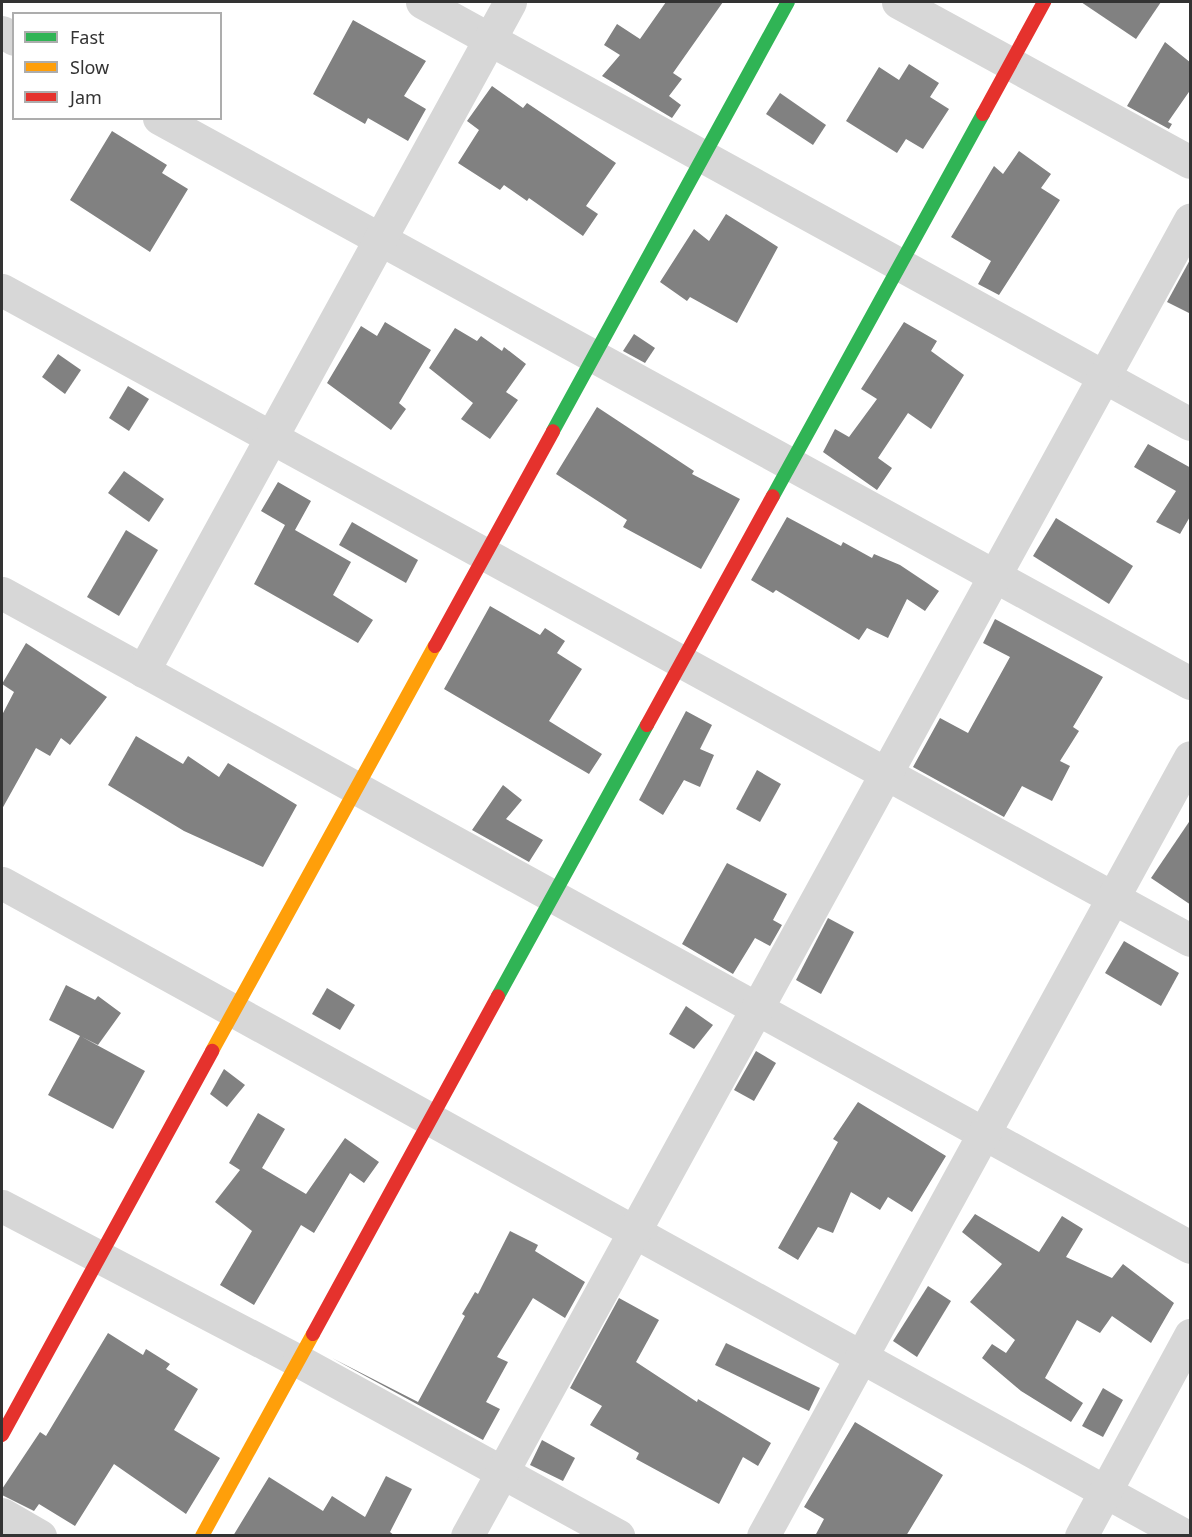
<!DOCTYPE html>
<html>
<head>
<meta charset="utf-8">
<style>
	body { margin:0 }
	#map { position:relative; width:1192px; height:1537px; overflow:hidden; background:#fff; font-family:"Noto Sans",sans-serif }
	div>[style] { position:absolute }
	[style*='--x'] { left:calc(var(--x)*1px); top:calc(var(--y)*1px); width:calc(var(--w)*1px); rotate:calc(var(--a)*1deg) }
	.building>* { inset:0; background:#818181 }
	.street>* { height:33px; margin:-16.5px; padding:0 16.5px; transform-origin:16.5px; border-radius:16.5px; background:#d7d7d7 }
	.fast>* { height:14px; margin:-7px; padding:0 7px; transform-origin:7px; border-radius:7px; background:#30b455 }
	.slow>* { height:14px; margin:-7px; padding:0 7px; transform-origin:7px; border-radius:7px; background:#ff9f0a }
	.jam>* { height:14px; margin:-7px; padding:0 7px; transform-origin:7px; border-radius:7px; background:#e5322d }
	span { translate:-50% -50%; white-space:nowrap; text-align:center; line-height:1.15; -webkit-text-stroke:6px #fff; paint-order:stroke }
	.frame { position:absolute; inset:0; border:3px solid #333; pointer-events:none }
	.legend { position:absolute; left:12px; top:12px; width:210px; height:108px; box-sizing:border-box; background:#fff; border:2px solid #adadad; margin:0; padding:8px 10px; list-style:none; font-size:18px; color:#333 }
	.legend li { display:flex; align-items:center; gap:12px; height:30px }
	.legend b { width:30px; border:2px solid #adadad }
</style>
</head>
<body>
<div id="map">
	<div class="building">
		<div style="clip-path:polygon(666px 2px,723px 2px,673px 73px,682px 79px,669px 96px,681px 105px,672px 118px,602px 76px,620px 55px,604px 45px,617px 24px,640px 39px)"></div>
		<div style="clip-path:polygon(1081px 2px,1161px 2px,1136px 39px)"></div>
		<div style="clip-path:polygon(353px 20px,426px 61px,404px 96px,426px 109px,408px 141px,368px 118px,365px 124px,313px 94px)"></div>
		<div style="clip-path:polygon(1165px 42px,1191px 63px,1191px 89px,1168px 122px,1172px 124px,1169px 129px,1127px 106px)"></div>
		<div style="clip-path:polygon(909px 64px,939px 83px,930px 97px,949px 109px,923px 149px,906px 139px,897px 153px,846px 121px,879px 67px,899px 80px)"></div>
		<div style="clip-path:polygon(492px 86px,523px 108px,527px 103px,616px 163px,586px 206px,598px 214px,583px 236px,529px 198px,527px 201px,504px 185px,500px 190px,458px 163px,479px 130px,467px 121px)"></div>
		<div style="clip-path:polygon(780px 93px,826px 125px,813px 145px,766px 114px)"></div>
		<div style="clip-path:polygon(112px 131px,167px 165px,162px 173px,188px 189px,150px 252px,70px 200px)"></div>
		<div style="clip-path:polygon(1019px 151px,1051px 174px,1041px 188px,1060px 200px,999px 295px,978px 284px,991px 261px,951px 237px,994px 166px,1003px 174px)"></div>
		<div style="clip-path:polygon(726px 214px,778px 247px,737px 323px,690px 297px,687px 301px,660px 282px,694px 229px,709px 241px)"></div>
		<div style="clip-path:polygon(1191px 258px,1191px 314px,1167px 302px)"></div>
		<div style="clip-path:polygon(385px 322px,431px 350px,399px 403px,406px 409px,391px 430px,327px 383px,361px 326px,377px 336px)"></div>
		<div style="clip-path:polygon(904px 322px,937px 341px,931px 351px,964px 375px,931px 429px,908px 413px,878px 458px,892px 468px,877px 490px,823px 452px,835px 429px,849px 437px,877px 399px,861px 389px)"></div>
		<div style="clip-path:polygon(455px 328px,477px 341px,481px 336px,502px 351px,504px 347px,526px 364px,506px 392px,518px 400px,490px 439px,461px 419px,473px 403px,429px 368px)"></div>
		<div style="clip-path:polygon(634px 334px,655px 348px,645px 363px,623px 351px)"></div>
		<div style="clip-path:polygon(58px 354px,81px 370px,65px 394px,42px 377px)"></div>
		<div style="clip-path:polygon(128px 386px,149px 399px,129px 431px,109px 418px)"></div>
		<div style="clip-path:polygon(597px 407px,694px 471px,692px 474px,740px 499px,701px 569px,623px 527px,627px 520px,556px 474px)"></div>
		<div style="clip-path:polygon(1148px 444px,1191px 468px,1191px 515px,1180px 534px,1156px 522px,1176px 491px,1134px 467px)"></div>
		<div style="clip-path:polygon(124px 471px,164px 499px,149px 522px,108px 493px)"></div>
		<div style="clip-path:polygon(278px 482px,311px 501px,295px 530px,351px 562px,333px 595px,373px 620px,358px 643px,254px 584px,285px 525px,261px 511px)"></div>
		<div style="clip-path:polygon(787px 517px,841px 546px,843px 542px,872px 558px,874px 554px,900px 565px,939px 591px,925px 611px,907px 599px,888px 638px,867px 628px,859px 640px,776px 590px,773px 593px,751px 580px)"></div>
		<div style="clip-path:polygon(1056px 518px,1133px 566px,1109px 604px,1033px 556px)"></div>
		<div style="clip-path:polygon(352px 522px,418px 560px,406px 583px,339px 545px)"></div>
		<div style="clip-path:polygon(126px 530px,158px 550px,119px 616px,87px 597px)"></div>
		<div style="clip-path:polygon(490px 606px,540px 635px,545px 628px,565px 641px,557px 653px,582px 669px,549px 721px,602px 754px,589px 774px,444px 689px)"></div>
		<div style="clip-path:polygon(995px 619px,1103px 677px,1073px 727px,1079px 731px,1060px 761px,1070px 766px,1052px 801px,1022px 786px,1004px 817px,913px 767px,940px 718px,968px 733px,1010px 657px,983px 643px)"></div>
		<div style="clip-path:polygon(26px 643px,107px 697px,70px 745px,61px 738px,50px 756px,36px 748px,2px 809px,2px 715px,14px 692px,2px 684px)"></div>
		<div style="clip-path:polygon(686px 711px,712px 725px,700px 749px,714px 755px,700px 787px,684px 780px,663px 815px,639px 800px)"></div>
		<div style="clip-path:polygon(136px 736px,183px 764px,188px 756px,219px 777px,228px 763px,297px 805px,263px 867px,184px 831px,108px 785px)"></div>
		<div style="clip-path:polygon(757px 770px,781px 784px,760px 822px,736px 809px)"></div>
		<div style="clip-path:polygon(503px 785px,522px 800px,506px 819px,543px 840px,529px 862px,472px 830px)"></div>
		<div style="clip-path:polygon(1191px 819px,1191px 905px,1151px 878px)"></div>
		<div style="clip-path:polygon(727px 863px,787px 894px,773px 920px,782px 925px,770px 946px,755px 938px,733px 974px,682px 944px)"></div>
		<div style="clip-path:polygon(828px 918px,854px 932px,821px 994px,796px 980px)"></div>
		<div style="clip-path:polygon(1124px 941px,1179px 973px,1161px 1006px,1105px 973px)"></div>
		<div style="clip-path:polygon(66px 985px,95px 1000px,98px 996px,121px 1013px,98px 1045px,82px 1037px,145px 1071px,113px 1129px,48px 1095px,80px 1036px,49px 1020px)"></div>
		<div style="clip-path:polygon(327px 988px,355px 1005px,340px 1030px,312px 1014px)"></div>
		<div style="clip-path:polygon(686px 1006px,713px 1025px,694px 1049px,669px 1034px)"></div>
		<div style="clip-path:polygon(756px 1051px,776px 1063px,754px 1101px,734px 1090px)"></div>
		<div style="clip-path:polygon(224px 1069px,245px 1085px,227px 1107px,210px 1094px)"></div>
		<div style="clip-path:polygon(858px 1102px,946px 1156px,912px 1212px,888px 1197px,880px 1210px,851px 1192px,833px 1233px,818px 1227px,798px 1260px,778px 1248px,838px 1142px,833px 1139px)"></div>
		<div style="clip-path:polygon(258px 1113px,285px 1129px,262px 1168px,306px 1194px,345px 1138px,379px 1162px,364px 1183px,350px 1173px,314px 1233px,301px 1225px,254px 1305px,220px 1285px,252px 1231px,215px 1202px,240px 1170px,229px 1163px)"></div>
		<div style="clip-path:polygon(975px 1214px,1039px 1252px,1062px 1216px,1083px 1229px,1066px 1257px,1112px 1278px,1123px 1264px,1174px 1303px,1151px 1343px,1112px 1316px,1100px 1333px,1077px 1320px,1045px 1378px,1083px 1403px,1071px 1422px,1021px 1391px,982px 1358px,992px 1344px,1006px 1353px,1015px 1340px,970px 1302px,1002px 1264px,962px 1232px)"></div>
		<div style="clip-path:polygon(510px 1231px,538px 1245px,535px 1251px,585px 1282px,565px 1318px,533px 1298px,497px 1357px,508px 1362px,486px 1402px,500px 1409px,483px 1440px,332px 1358px,418px 1402px,465px 1316px,462px 1314px,475px 1292px,478px 1294px)"></div>
		<div style="clip-path:polygon(928px 1286px,951px 1301px,917px 1357px,893px 1341px)"></div>
		<div style="clip-path:polygon(619px 1298px,659px 1320px,636px 1362px,697px 1402px,698px 1399px,771px 1443px,758px 1466px,743px 1457px,719px 1504px,636px 1459px,639px 1453px,590px 1425px,602px 1406px,570px 1388px)"></div>
		<div style="clip-path:polygon(108px 1333px,143px 1355px,146px 1349px,170px 1364px,166px 1369px,198px 1389px,174px 1430px,220px 1458px,186px 1514px,114px 1464px,75px 1526px,39px 1504px,34px 1511px,2px 1495px,2px 1489px,40px 1432px,46px 1436px)"></div>
		<div style="clip-path:polygon(726px 1343px,820px 1388px,809px 1411px,715px 1365px)"></div>
		<div style="clip-path:polygon(1103px 1388px,1123px 1400px,1103px 1437px,1082px 1426px)"></div>
		<div style="clip-path:polygon(855px 1422px,943px 1475px,906px 1536px,815px 1536px,824px 1519px,804px 1507px)"></div>
		<div style="clip-path:polygon(542px 1440px,575px 1458px,563px 1481px,530px 1465px)"></div>
		<div style="clip-path:polygon(386px 1476px,412px 1489px,390px 1532px,395px 1536px,233px 1536px,269px 1477px,323px 1511px,332px 1496px,365px 1517px)"></div>
	</div>
	<div class="street">
		<div style="--x:422;--y:2;--w:876;--a:28.79"></div>
		<div style="--x:898;--y:2;--w:333;--a:28.7"></div>
		<div style="--x:2;--y:32;--w:14;--a:30"></div>
		<div style="--x:159;--y:118;--w:1176;--a:28.72"></div>
		<div style="--x:2;--y:290;--w:1354;--a:28.68"></div>
		<div style="--x:2;--y:593;--w:1356;--a:28.83"></div>
		<div style="--x:143;--y:671;--w:763;--a:-61.25"></div>
		<div style="--x:2;--y:883;--w:1352;--a:28.88"></div>
		<div style="--x:2;--y:1206;--w:335;--a:27.6"></div>
		<div style="--x:299;--y:1361;--w:364;--a:28.7"></div>
		<div style="--x:2;--y:1514;--w:44;--a:30.1"></div>
		<div style="--x:467;--y:1536;--w:1502;--a:-61.22"></div>
		<div style="--x:763;--y:1536;--w:888;--a:-61.27"></div>
		<div style="--x:1081;--y:1536;--w:229;--a:-61.5"></div>
	</div>
	<div class="fast">
		<div style="--x:553;--y:431;--w:489;--a:-61.3"></div>
		<div style="--x:773;--y:496;--w:436;--a:-61.2"></div>
		<div style="--x:498;--y:996;--w:309;--a:-61.2"></div>
	</div>
	<div class="slow">
		<div style="--x:212;--y:1051;--w:462;--a:-61.2"></div>
		<div style="--x:202;--y:1536;--w:230;--a:-61.2"></div>
	</div>
	<div class="jam">
		<div style="--x:983;--y:114;--w:128;--a:-61.4"></div>
		<div style="--x:435;--y:646;--w:245;--a:-61.2"></div>
		<div style="--x:647;--y:725;--w:261;--a:-61.2"></div>
		<div style="--x:313;--y:1334;--w:385;--a:-61.3"></div>
		<div style="--x:2;--y:1435;--w:438;--a:-61.3"></div>
	</div>
	<div class="frame"></div>
	<ul class="legend">
	<li><b style="height:8px;background:#30b455"></b>Fast</li>
	<li><b style="height:8px;background:#ff9f0a"></b>Slow</li>
	<li><b style="height:8px;background:#e5322d"></b>Jam</li>
	</ul>
</div>
</body>
</html>
